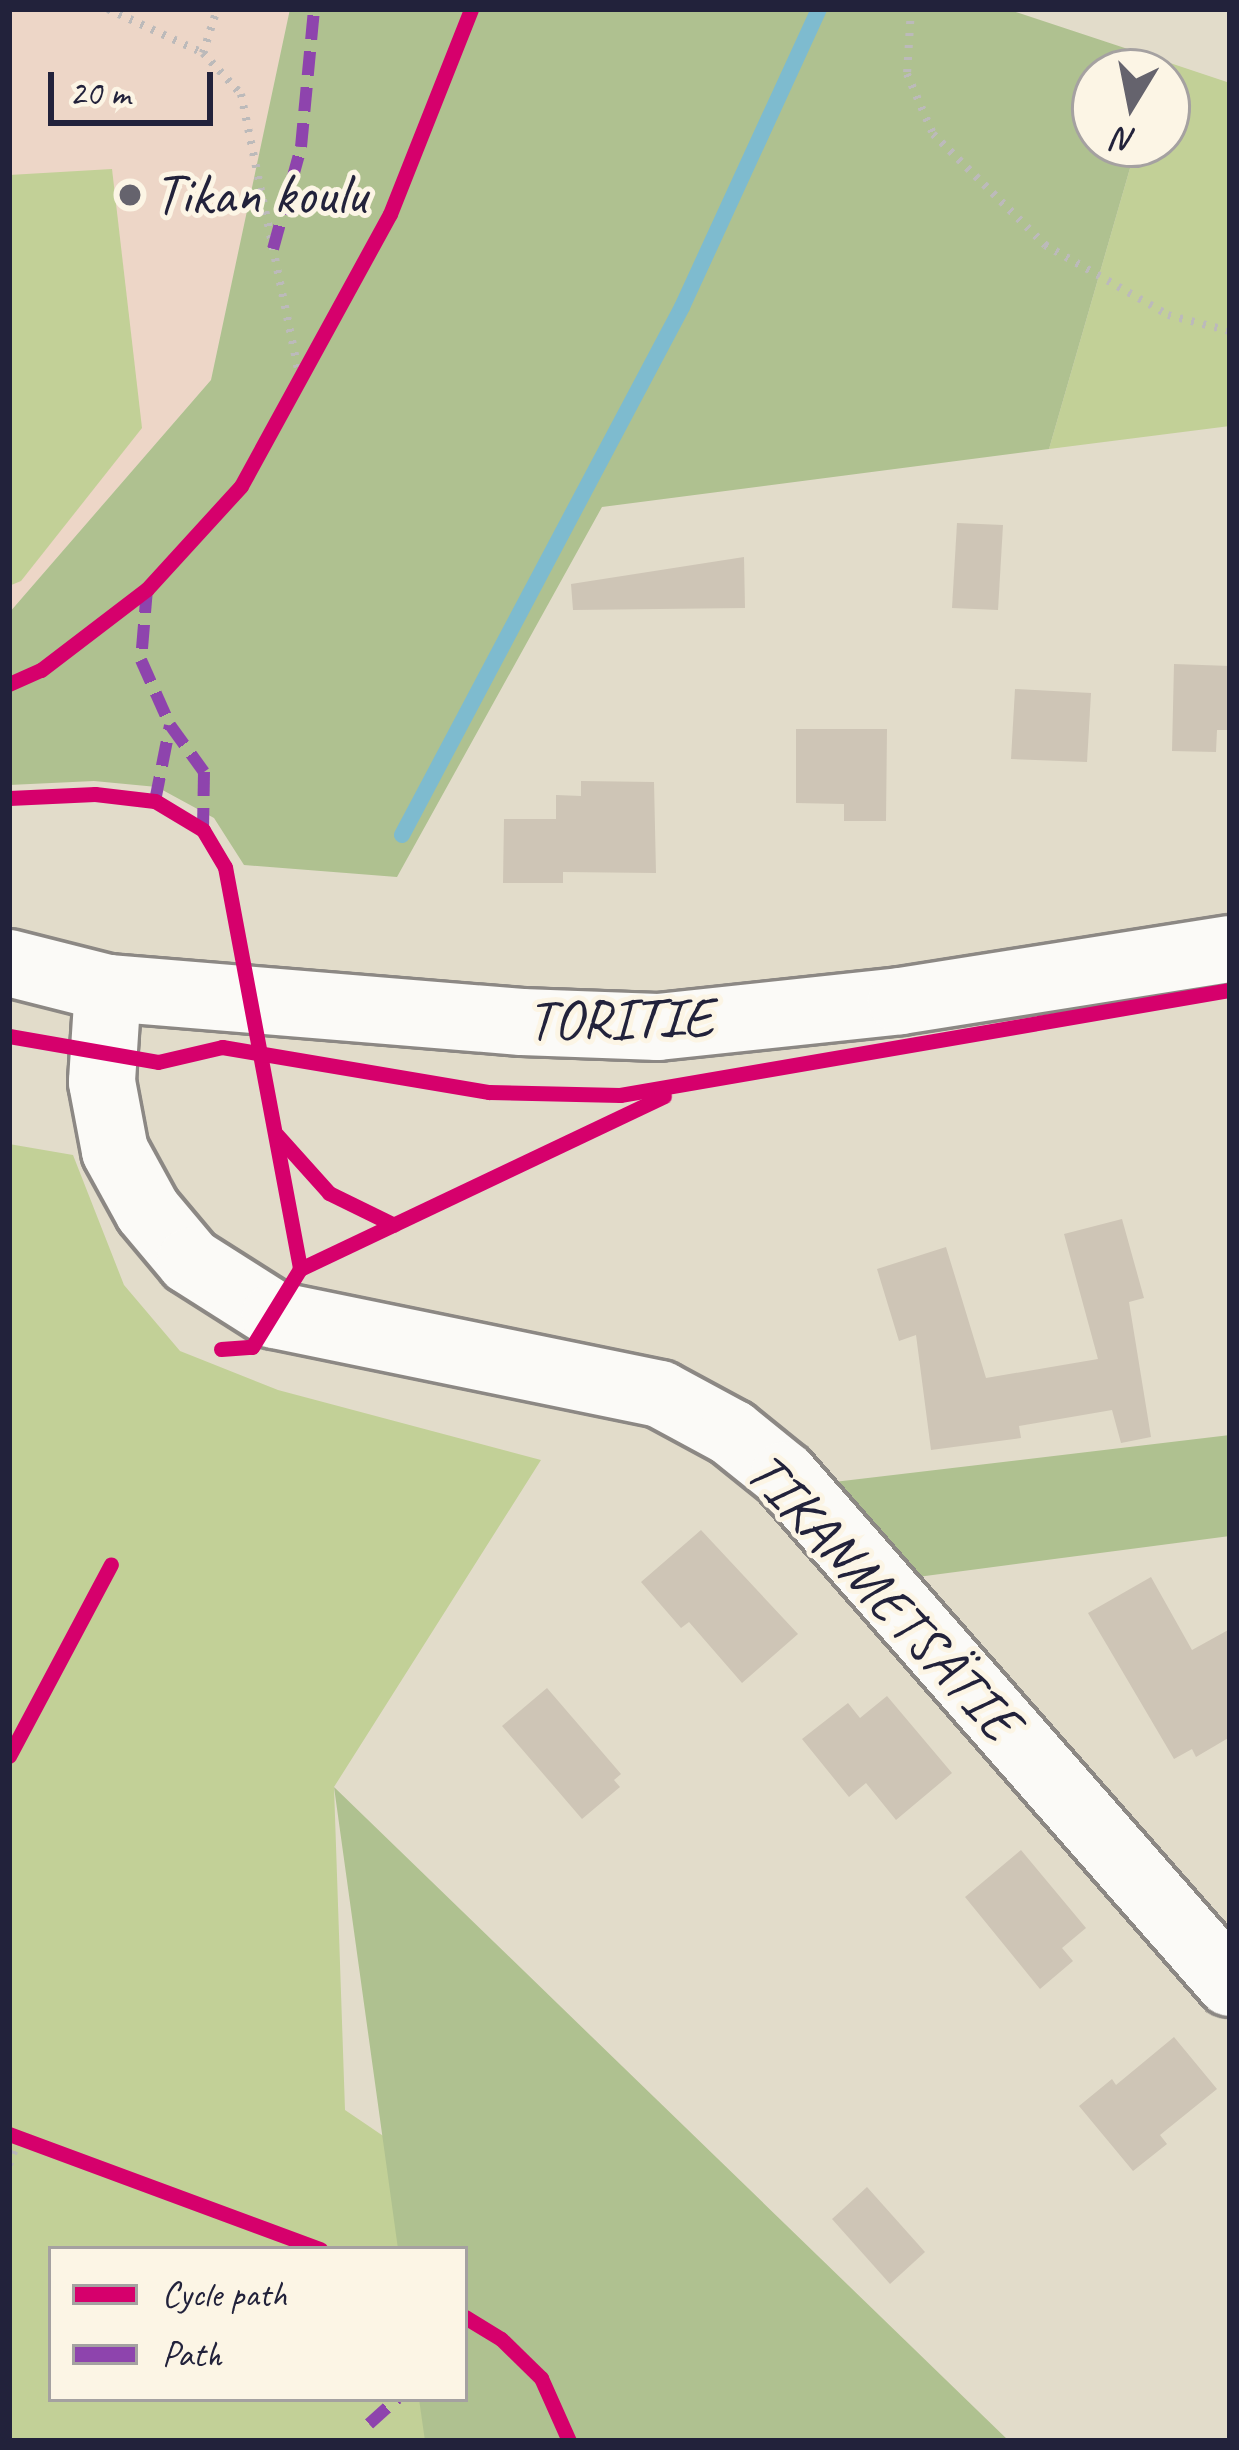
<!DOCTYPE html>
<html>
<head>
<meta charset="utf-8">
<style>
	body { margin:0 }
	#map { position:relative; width:1239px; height:2450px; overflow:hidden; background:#e2dcca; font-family:Caveat,sans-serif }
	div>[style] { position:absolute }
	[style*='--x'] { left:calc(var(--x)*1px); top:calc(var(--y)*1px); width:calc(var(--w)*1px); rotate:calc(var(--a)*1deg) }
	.built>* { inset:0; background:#edd6c7 }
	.green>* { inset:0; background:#c2d097 }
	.forest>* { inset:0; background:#afc190 }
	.stream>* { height:16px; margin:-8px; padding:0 8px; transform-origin:8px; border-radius:8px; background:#7ebbcf }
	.building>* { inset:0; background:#cec5b6 }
	.path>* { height:8px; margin-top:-4px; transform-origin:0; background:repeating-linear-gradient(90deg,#bcbaba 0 3px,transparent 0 12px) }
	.roads { filter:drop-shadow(3px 0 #8c8884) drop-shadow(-3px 0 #8c8884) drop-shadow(0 3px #8c8884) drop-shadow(0 -3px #8c8884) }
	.minor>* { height:66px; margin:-33px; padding:0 33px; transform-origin:33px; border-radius:33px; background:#fbfaf7 }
	.quiet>* { height:12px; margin-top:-6px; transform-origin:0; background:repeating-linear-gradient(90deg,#8e44ad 0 24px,transparent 0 36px) }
	.cycleway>* { height:15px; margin:-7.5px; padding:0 7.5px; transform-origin:7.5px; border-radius:7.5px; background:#d6006c }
	.dots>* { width:33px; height:33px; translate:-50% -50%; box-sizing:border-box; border:6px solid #fcf5e5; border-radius:50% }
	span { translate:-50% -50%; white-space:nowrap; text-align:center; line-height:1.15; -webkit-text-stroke:10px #fcf5e5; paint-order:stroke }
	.poi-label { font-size:57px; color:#22223b }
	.left { translate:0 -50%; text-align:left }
	.street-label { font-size:57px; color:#22223b }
	.frame { position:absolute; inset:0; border:12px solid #22223b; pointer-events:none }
	.legend { position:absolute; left:48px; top:2246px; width:420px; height:156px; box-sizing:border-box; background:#fcf5e5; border:3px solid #a5a1a1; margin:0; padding:15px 21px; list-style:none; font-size:36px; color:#22223b }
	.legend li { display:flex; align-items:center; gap:24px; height:60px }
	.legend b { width:60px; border:3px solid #a5a1a1 }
	.north { position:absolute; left:1071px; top:48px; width:120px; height:120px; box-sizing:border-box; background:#fcf5e5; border:3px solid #a5a1a1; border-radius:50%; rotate:190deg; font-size:33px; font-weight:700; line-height:48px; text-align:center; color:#22223b }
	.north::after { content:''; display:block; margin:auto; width:42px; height:54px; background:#65636d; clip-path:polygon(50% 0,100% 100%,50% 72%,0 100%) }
	.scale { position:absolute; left:48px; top:72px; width:165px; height:54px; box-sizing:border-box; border:6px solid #22223b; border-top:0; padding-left:15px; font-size:36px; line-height:42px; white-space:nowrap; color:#22223b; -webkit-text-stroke:9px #fcf5e5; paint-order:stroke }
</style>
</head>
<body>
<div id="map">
	<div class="built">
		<div style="clip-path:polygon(9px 9px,290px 9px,211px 380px,9px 613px)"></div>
	</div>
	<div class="green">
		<div style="clip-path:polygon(1161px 60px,1230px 83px,1230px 426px,1049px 449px,1137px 144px,1167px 144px,1167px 72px,1157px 72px)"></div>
		<div style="clip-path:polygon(112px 169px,142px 428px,21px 581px,9px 586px,9px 175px)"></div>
		<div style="clip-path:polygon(9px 1144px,73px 1155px,124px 1285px,180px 1351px,278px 1390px,541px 1460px,334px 1787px,345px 2110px,426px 2165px,447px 2249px,51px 2249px,51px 2399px,453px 2399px,453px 2441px,9px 2441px)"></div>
	</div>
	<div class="forest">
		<div style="clip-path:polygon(290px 9px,1007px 9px,1161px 60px,1157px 72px,1095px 72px,1095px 144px,1137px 144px,1049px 449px,602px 507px,397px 877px,244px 865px,214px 818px,157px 787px,94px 781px,9px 785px,9px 613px,211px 380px)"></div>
		<div style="clip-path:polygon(1230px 1435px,1230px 1536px,910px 1578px,834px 1482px)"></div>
		<div style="clip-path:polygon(334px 1787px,1009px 2441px,425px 2441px,419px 2399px,465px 2399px,465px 2249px,398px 2249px)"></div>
	</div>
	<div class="stream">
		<div style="--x:402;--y:835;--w:598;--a:-62.06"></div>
		<div style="--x:682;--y:307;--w:328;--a:-65.3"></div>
	</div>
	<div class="building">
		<div style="clip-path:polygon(957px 523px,1003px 525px,998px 610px,952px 608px)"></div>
		<div style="clip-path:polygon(744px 557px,745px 608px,573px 610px,571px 584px)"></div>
		<div style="clip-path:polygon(1174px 664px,1230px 666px,1230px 730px,1217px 730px,1216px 752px,1172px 751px)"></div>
		<div style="clip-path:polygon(1015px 689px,1091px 693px,1087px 762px,1011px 759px)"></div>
		<div style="clip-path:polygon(796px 729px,887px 729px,886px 821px,844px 821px,844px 804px,796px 803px)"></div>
		<div style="clip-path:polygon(581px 781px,654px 782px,656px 873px,563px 872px,563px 883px,503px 883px,504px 819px,556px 819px,556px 795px,581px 796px)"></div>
		<div style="clip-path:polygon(1122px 1219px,1144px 1298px,1129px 1302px,1151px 1437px,1121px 1443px,1112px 1410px,1019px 1426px,1021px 1438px,931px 1450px,916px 1335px,899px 1341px,877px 1269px,946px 1247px,986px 1378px,1098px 1359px,1064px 1234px)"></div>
		<div style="clip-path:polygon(701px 1530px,798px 1634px,742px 1683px,689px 1622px,681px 1628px,641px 1582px)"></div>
		<div style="clip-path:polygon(1151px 1577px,1192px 1650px,1230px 1629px,1230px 1737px,1196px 1757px,1192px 1749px,1174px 1759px,1088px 1613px)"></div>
		<div style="clip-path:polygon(547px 1688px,621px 1774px,614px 1780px,620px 1787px,582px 1819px,502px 1726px)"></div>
		<div style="clip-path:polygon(887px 1696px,952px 1773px,896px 1820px,866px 1783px,849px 1797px,802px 1739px,848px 1703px,860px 1718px)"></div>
		<div style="clip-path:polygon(1021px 1850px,1086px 1928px,1062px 1948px,1073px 1961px,1040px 1989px,965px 1897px)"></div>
		<div style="clip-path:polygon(1174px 2037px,1217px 2089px,1160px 2135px,1167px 2144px,1133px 2171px,1079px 2106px,1112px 2079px,1116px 2085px)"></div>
		<div style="clip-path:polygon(867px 2187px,925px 2252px,890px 2284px,832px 2219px)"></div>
	</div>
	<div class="path">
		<div style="--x:108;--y:9;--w:105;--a:24.9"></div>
		<div style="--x:203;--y:53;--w:56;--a:47.2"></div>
		<div style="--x:241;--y:94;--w:297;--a:78.3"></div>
		<div style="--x:911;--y:9;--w:65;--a:93.5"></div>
		<div style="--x:907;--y:74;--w:65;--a:66.6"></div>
		<div style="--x:933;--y:134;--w:158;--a:44.7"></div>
		<div style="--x:1045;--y:245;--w:142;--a:29.6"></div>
		<div style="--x:1168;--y:315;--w:64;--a:14.5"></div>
		<div style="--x:203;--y:53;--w:46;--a:-72.3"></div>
		<div style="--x:9;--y:2074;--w:6;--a:-9"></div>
		<div style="--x:9;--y:2165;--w:30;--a:-70"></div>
	</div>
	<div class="roads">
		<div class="minor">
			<div style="--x:9;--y:963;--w:102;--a:14.2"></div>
			<div style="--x:108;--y:988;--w:415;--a:4.7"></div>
			<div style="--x:522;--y:1022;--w:136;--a:2.1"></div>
			<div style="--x:658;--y:1027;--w:244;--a:-6.1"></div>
			<div style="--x:901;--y:1001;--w:333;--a:-9"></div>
			<div style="--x:108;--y:988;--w:94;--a:93.7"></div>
			<div style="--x:102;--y:1082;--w:70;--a:79.3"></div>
			<div style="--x:115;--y:1151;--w:68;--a:61.2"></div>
			<div style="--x:148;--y:1211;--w:65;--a:50"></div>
			<div style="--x:190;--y:1261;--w:101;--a:32.4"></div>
			<div style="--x:275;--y:1315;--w:393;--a:11.6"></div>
			<div style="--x:660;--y:1394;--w:82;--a:28.4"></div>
			<div style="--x:732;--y:1433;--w:67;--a:38.9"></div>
			<div style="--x:784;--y:1475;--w:676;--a:48.72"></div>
		</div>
	</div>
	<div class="quiet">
		<div style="--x:273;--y:249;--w:106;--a:-74.6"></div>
		<div style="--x:301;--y:147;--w:139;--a:-84.6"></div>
		<div style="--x:147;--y:589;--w:71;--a:94.8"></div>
		<div style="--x:141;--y:660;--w:71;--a:66"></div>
		<div style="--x:170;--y:725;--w:58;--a:54.1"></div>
		<div style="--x:204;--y:772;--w:58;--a:91"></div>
		<div style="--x:155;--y:801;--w:77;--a:-78.8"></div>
		<div style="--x:369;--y:2424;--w:38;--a:-42"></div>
	</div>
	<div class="cycleway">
		<div style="--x:9;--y:684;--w:35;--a:-24"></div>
		<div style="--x:41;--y:670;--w:133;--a:-37.4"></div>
		<div style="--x:147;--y:589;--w:139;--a:-47.6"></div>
		<div style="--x:241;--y:486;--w:310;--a:-61.3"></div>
		<div style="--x:390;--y:214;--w:220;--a:-68.4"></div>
		<div style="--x:9;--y:798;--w:86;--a:-2.7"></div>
		<div style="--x:95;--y:794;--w:60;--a:6.7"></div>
		<div style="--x:155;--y:801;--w:56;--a:31.1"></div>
		<div style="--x:203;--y:830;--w:43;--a:59.3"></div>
		<div style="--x:225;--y:867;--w:409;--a:79.4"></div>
		<div style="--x:9;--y:1036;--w:151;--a:9.9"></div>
		<div style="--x:158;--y:1062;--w:66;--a:-13.2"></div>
		<div style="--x:222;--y:1047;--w:271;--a:9.6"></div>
		<div style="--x:489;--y:1092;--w:131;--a:1.3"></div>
		<div style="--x:620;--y:1095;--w:619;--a:-9.77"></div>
		<div style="--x:277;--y:1135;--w:78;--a:48.1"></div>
		<div style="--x:329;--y:1193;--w:72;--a:26.2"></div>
		<div style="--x:221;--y:1349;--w:31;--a:-4"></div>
		<div style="--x:252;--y:1347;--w:92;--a:-58.4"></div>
		<div style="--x:300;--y:1269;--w:403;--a:-25.4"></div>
		<div style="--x:9;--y:1756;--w:217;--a:-62"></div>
		<div style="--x:9;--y:2134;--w:332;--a:20.3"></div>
		<div style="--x:465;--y:2317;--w:42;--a:31.4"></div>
		<div style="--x:501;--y:2339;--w:56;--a:44.3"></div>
		<div style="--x:541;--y:2378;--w:69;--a:66"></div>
	</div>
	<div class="dots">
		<div style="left:130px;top:195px;background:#65636d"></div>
	</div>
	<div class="poi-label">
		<span class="left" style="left:154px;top:195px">Tikan koulu</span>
	</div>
	<div class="street-label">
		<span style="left:620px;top:1019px;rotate:-1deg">TORITIE</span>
		<span style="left:883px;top:1596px;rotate:47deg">TIKANMETSÄTIE</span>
	</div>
	<div class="frame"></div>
	<ul class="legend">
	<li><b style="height:15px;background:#d6006c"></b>Cycle path</li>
	<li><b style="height:15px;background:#8e44ad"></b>Path</li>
	</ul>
	<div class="north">N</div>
	<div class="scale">20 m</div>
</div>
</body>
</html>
